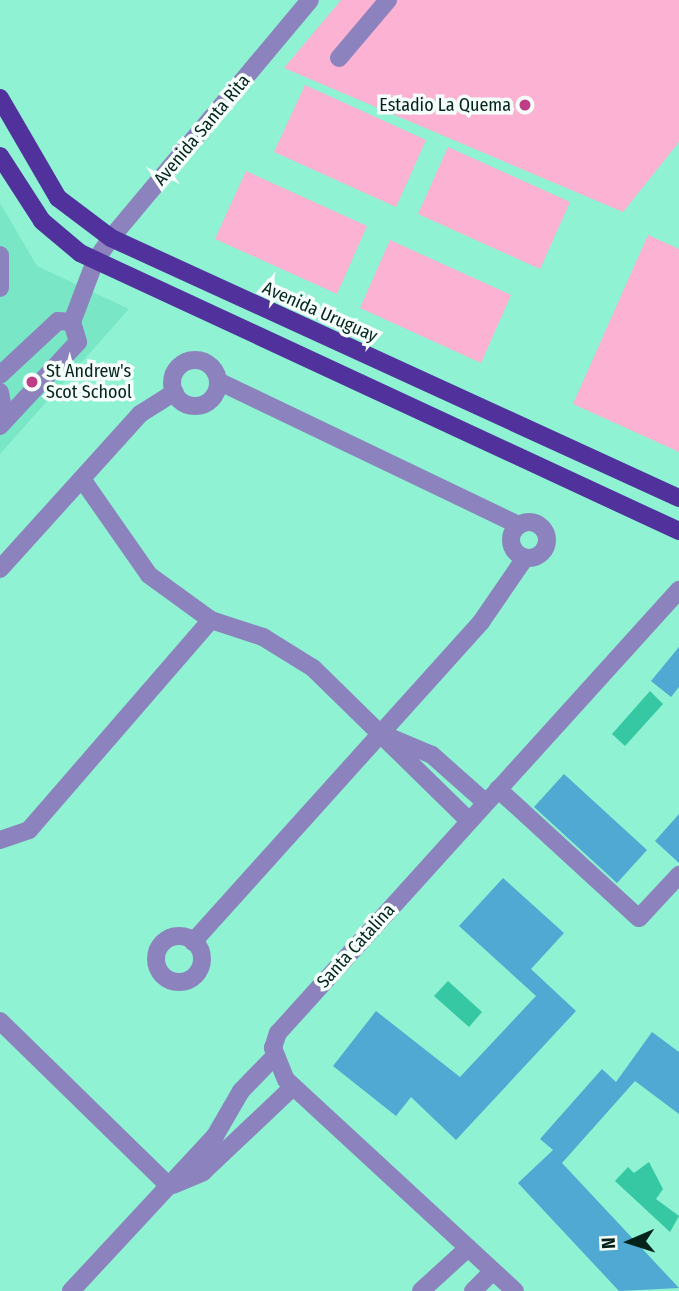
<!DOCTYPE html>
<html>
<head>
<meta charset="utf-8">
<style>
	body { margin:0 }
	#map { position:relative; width:679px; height:1291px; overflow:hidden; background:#8ff2d2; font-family:"Fira Sans Condensed",sans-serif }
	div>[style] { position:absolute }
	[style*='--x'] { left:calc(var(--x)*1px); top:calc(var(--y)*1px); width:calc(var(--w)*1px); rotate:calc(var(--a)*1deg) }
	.built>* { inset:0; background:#79e7c5 }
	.green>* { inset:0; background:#fbb2d3 }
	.water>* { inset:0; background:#36c8a2 }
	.building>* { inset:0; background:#4fa9d2 }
	.minor>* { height:18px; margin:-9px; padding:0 9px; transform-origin:9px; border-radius:9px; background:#8c83be }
	.minor>.ring { margin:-9px; padding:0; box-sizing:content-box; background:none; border:18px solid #8c83be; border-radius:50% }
	.major>* { height:18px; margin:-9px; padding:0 9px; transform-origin:9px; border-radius:9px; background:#51329d }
	.dots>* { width:19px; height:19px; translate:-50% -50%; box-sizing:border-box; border:4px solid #f5fefb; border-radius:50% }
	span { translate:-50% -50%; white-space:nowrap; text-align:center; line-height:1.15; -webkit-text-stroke:7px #f5fefb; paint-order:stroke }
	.poi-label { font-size:18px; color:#04241b }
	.right { translate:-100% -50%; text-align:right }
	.left { translate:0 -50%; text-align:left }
	.street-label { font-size:18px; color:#04241b }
	.north { position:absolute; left:595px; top:1207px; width:70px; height:70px; -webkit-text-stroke:5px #f5fefb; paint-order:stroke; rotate:267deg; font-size:19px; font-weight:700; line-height:28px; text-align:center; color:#04241b }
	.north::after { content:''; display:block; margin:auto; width:24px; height:32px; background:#04241b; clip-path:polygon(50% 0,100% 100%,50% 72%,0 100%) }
</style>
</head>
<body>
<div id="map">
	<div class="built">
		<div style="clip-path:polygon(0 203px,37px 266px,129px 309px,0 454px)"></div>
	</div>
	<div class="green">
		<div style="clip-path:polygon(341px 0,679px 0,679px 142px,623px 212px,284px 68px)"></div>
		<div style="clip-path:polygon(305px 85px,426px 140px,396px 207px,274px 152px)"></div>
		<div style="clip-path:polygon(448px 147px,570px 202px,540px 269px,418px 214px)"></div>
		<div style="clip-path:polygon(246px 171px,367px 226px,337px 294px,215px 239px)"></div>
		<div style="clip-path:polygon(648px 235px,679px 249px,679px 452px,573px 404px)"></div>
		<div style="clip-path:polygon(390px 240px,511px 295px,481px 363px,360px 308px)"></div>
	</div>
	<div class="water">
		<div style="clip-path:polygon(650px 691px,663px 704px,625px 746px,612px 734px)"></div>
		<div style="clip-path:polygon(448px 981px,482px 1012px,469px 1027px,434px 996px)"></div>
		<div style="clip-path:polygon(649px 1162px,663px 1189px,656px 1199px,679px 1216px,670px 1232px,615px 1181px,628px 1167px,634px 1173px)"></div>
	</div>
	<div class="building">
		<div style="clip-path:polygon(679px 647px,679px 687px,671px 697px,651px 681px)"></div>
		<div style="clip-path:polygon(564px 774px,647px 850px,617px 883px,534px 807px)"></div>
		<div style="clip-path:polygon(679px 814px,679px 863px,655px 841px)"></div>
		<div style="clip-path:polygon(503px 878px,564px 933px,531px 969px,576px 1011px,456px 1140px,411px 1097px,396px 1116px,333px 1066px,376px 1011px,460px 1077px,536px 996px,459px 926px)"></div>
		<div style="clip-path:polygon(652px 1032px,679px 1052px,679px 1114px,635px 1081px,562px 1163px,679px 1288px,619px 1291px,518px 1183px,553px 1150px,540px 1139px,602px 1069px,616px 1082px)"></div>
	</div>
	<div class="minor">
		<div style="--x:339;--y:58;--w:76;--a:-49.8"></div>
		<div style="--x:0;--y:255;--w:33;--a:90"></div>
		<div style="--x:72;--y:322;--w:65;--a:-69.3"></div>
		<div style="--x:95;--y:261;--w:28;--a:-55"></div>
		<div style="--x:111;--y:238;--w:310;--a:-50.1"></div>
		<div class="ring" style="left:172px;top:360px;width:28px;height:28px"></div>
		<div style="--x:0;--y:375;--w:79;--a:-43"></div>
		<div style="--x:58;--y:321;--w:14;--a:4"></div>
		<div style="--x:72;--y:322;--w:21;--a:73"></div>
		<div style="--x:78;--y:342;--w:115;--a:132.9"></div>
		<div style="--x:218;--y:381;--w:334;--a:25.6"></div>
		<div style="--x:0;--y:392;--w:28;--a:80"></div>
		<div style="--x:82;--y:479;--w:117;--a:55.1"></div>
		<div style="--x:149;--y:575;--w:77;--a:36"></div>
		<div style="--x:211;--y:620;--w:55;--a:18.1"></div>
		<div style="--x:263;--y:637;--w:59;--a:31.8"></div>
		<div style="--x:313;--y:668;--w:219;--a:44.4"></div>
		<div class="ring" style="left:511px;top:522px;width:18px;height:18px"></div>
		<div style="--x:0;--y:569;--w:209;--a:-47.9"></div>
		<div style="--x:140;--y:414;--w:41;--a:-32.2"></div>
		<div style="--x:387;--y:736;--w:49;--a:22.9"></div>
		<div style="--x:432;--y:755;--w:72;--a:41.6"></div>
		<div style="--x:498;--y:789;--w:191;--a:42.5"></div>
		<div style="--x:639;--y:918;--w:59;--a:-47.1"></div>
		<div style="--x:0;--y:840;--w:31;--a:-19"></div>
		<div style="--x:29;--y:830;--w:278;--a:-49.1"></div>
		<div class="ring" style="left:156px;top:936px;width:28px;height:28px"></div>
		<div style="--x:193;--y:942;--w:431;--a:-48"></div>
		<div style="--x:481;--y:622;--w:78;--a:-55.5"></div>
		<div style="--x:0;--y:1021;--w:236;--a:44.3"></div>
		<div style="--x:173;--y:1185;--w:33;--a:-23"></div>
		<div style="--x:203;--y:1172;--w:124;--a:-43.4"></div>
		<div style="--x:71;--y:1291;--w:212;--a:-47.1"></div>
		<div style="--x:215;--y:1136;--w:52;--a:-60"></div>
		<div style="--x:241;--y:1091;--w:45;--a:-45.9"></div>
		<div style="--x:421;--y:1291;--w:64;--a:-42.5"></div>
		<div style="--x:473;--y:1291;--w:28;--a:-45"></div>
		<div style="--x:515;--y:1291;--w:311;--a:-137.3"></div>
		<div style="--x:286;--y:1080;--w:35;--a:-112"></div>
		<div style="--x:273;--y:1048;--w:16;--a:-72"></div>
		<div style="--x:278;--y:1033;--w:598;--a:-47.85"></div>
	</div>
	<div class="major">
		<div style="--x:0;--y:98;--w:116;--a:59.9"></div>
		<div style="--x:58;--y:198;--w:66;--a:37"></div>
		<div style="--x:111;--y:238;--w:625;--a:24.6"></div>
		<div style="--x:0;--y:156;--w:77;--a:57.1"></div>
		<div style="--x:42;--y:221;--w:50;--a:40.1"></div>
		<div style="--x:80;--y:253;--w:660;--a:24.9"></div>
	</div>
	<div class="dots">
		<div style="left:525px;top:105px;background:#bf3d84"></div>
		<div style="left:32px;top:382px;background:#bf3d84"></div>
	</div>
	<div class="poi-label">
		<span class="right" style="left:511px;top:105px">Estadio La Quema</span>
		<span class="left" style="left:46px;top:382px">St Andrew's<br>Scot School</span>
	</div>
	<div class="street-label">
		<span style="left:202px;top:130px;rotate:-50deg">Avenida Santa Rita</span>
		<span style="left:320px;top:312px;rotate:24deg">Avenida Uruguay</span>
		<span style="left:356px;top:946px;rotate:-48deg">Santa Catalina</span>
	</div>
	<div class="north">N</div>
</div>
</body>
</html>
